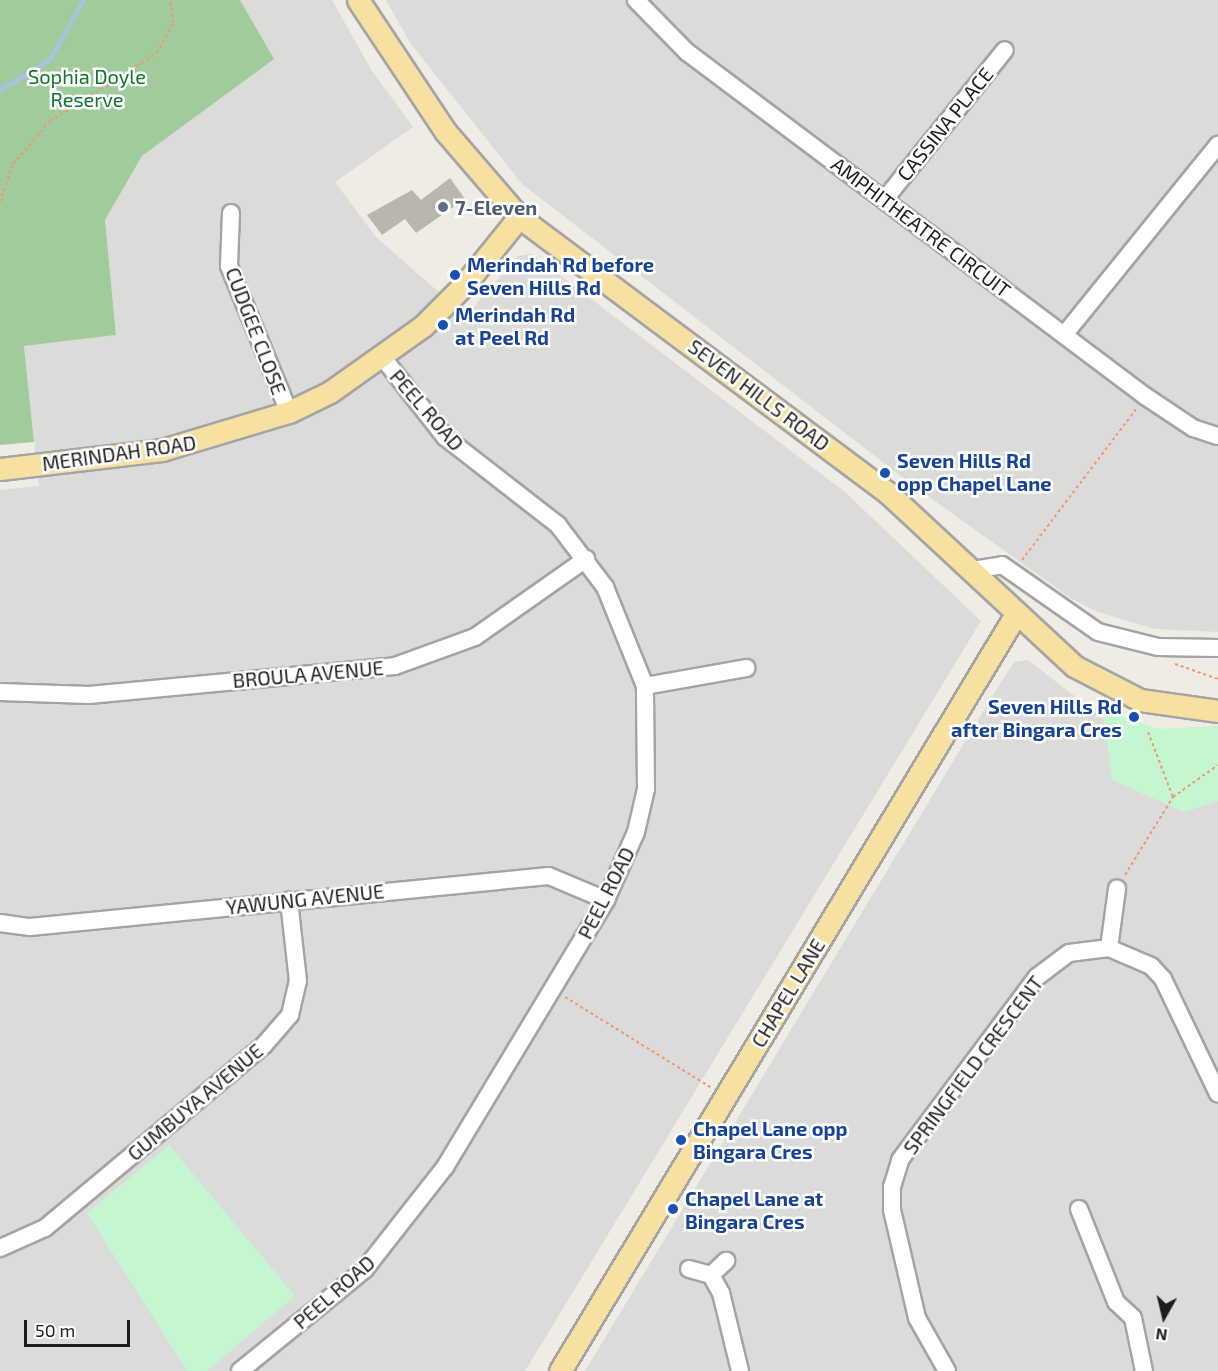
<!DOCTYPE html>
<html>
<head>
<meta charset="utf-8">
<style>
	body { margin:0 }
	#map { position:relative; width:1218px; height:1371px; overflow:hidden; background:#eeece4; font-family:"Exo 2",sans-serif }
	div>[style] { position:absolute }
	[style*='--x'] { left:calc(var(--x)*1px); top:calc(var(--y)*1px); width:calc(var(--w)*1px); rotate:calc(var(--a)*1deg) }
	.residential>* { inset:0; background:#dbdbda }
	.forest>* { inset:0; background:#a0cb9b }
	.park>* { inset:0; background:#c3f6d1 }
	.stream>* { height:4.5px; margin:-2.25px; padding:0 2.25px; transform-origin:2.25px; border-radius:2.25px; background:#a7c4d9 }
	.building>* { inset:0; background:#bab5ad }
	.path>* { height:2px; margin-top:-1px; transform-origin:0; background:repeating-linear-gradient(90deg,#f09772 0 3px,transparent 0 6px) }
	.roads { filter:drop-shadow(2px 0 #a4a4a4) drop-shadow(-2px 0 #a4a4a4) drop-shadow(0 2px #a4a4a4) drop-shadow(0 -2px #a4a4a4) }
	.minor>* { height:16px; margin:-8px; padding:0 8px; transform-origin:8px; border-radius:8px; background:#fff }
	.major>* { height:21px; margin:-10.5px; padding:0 10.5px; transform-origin:10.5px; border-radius:10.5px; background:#f6e1a1 }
	.dots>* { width:16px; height:16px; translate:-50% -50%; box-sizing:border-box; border:3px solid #fff; border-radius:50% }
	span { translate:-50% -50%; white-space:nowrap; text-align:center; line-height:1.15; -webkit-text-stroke:5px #fff; paint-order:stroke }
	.park-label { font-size:20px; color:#12742d }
	.street-label { font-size:20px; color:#1d1d1d }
	.service-label { font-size:20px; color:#4e5e75; font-weight:700 }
	.left { translate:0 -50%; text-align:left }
	.transit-label { font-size:20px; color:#164399; font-weight:700 }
	.right { translate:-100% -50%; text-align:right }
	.north { position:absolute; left:1134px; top:1287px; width:60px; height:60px; -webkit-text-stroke:4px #fff; paint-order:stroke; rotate:188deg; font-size:16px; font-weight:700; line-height:24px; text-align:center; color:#1d1d1d }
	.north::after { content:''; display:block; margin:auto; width:21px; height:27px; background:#1d1d1d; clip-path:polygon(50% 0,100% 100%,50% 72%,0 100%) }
	.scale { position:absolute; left:24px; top:1320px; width:106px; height:27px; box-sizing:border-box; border:3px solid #1d1d1d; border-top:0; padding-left:8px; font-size:18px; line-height:21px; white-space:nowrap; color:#1d1d1d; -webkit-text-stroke:4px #fff; paint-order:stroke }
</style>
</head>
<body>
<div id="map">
	<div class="residential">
		<div style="clip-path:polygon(240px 0,332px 0,372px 71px,413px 127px,335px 182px,376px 237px,466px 316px,518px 256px,532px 254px,845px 492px,981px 621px,525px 1371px,0 1371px,0 490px,39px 486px,24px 346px,116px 335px,105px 220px,142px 156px,273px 59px)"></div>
		<div style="clip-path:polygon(386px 0,1218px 0,1218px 632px,1155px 629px,1098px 612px,1072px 599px,915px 487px,522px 184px,411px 44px)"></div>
		<div style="clip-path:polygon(1028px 660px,1104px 719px,1113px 780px,1184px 812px,1218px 801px,1218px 1371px,585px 1371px,998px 687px,1014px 662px)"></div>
	</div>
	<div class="forest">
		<div style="clip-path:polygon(0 0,240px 0,274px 59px,142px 156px,105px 220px,116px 335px,24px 346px,34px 442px,0 445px)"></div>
	</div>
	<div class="park">
		<div style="clip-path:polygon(1109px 711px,1158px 729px,1218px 726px,1218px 801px,1184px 812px,1112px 780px,1104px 719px)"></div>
		<div style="clip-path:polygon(169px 1145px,295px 1296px,207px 1371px,187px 1371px,87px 1213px)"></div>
	</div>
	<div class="stream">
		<div style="--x:0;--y:90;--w:59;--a:-31.8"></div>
		<div style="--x:50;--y:59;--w:68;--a:-60.8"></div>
	</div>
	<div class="building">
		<div style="clip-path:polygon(450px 178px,465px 199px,416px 233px,405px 219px,382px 235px,367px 215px,412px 190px,421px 200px)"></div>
	</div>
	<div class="path">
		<div style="--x:0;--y:202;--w:40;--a:-71.1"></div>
		<div style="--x:13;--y:164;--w:57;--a:-49.3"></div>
		<div style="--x:50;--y:121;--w:127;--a:-32.4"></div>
		<div style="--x:157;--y:53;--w:34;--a:-62"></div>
		<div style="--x:173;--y:23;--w:23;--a:-97"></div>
		<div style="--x:1022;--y:560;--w:189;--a:-52.9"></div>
		<div style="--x:1175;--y:664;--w:46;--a:19.2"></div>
		<div style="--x:1148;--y:732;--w:70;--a:69"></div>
		<div style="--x:1125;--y:875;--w:92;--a:-58.4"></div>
		<div style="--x:1173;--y:797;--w:55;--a:-35.4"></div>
		<div style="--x:565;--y:997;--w:171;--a:31.8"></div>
	</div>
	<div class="roads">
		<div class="minor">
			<div style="--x:636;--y:0;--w:73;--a:45.6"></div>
			<div style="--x:687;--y:52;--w:573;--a:36.91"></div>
			<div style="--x:1145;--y:396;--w:58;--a:33.7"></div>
			<div style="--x:1193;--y:428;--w:26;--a:18"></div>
			<div style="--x:885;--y:199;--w:191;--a:-51.2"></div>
			<div style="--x:231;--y:213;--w:53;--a:92.2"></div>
			<div style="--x:229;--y:266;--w:158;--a:67.7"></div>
			<div style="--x:1064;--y:335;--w:245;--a:-51"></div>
			<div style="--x:972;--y:570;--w:30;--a:-9"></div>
			<div style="--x:1002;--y:565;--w:117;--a:34.9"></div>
			<div style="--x:1098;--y:632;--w:62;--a:14"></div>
			<div style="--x:1158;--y:647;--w:60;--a:1"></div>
			<div style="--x:645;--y:686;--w:103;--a:-10.1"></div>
			<div style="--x:0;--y:692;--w:89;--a:1.9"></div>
			<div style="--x:89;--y:695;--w:307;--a:-5.4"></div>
			<div style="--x:395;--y:666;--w:85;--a:-19.9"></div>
			<div style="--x:475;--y:637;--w:136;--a:-35.1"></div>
			<div style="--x:0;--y:923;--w:30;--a:8"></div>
			<div style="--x:30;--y:927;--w:521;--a:-5.61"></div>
			<div style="--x:549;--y:876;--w:62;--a:22.8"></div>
			<div style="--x:1109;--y:948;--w:60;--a:-82.3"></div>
			<div style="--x:1079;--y:1209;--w:100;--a:68.3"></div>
			<div style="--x:1116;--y:1302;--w:23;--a:43"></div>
			<div style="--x:1133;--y:1318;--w:54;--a:78.3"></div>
			<div style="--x:0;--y:1248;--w:49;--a:-24"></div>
			<div style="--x:45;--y:1228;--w:285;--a:-39.9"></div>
			<div style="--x:264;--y:1045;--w:40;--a:-49"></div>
			<div style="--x:290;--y:1015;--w:35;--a:-77"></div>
			<div style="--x:298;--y:981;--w:81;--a:-96.4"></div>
			<div style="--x:689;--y:1269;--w:23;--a:15"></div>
			<div style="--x:711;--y:1275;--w:21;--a:61"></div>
			<div style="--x:721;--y:1293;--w:80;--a:76.3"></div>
			<div style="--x:711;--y:1275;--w:21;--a:-43"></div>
			<div style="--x:240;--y:1371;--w:161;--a:-39.2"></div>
			<div style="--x:365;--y:1269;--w:130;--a:-51.9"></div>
			<div style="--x:445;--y:1167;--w:312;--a:-58.9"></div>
			<div style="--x:606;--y:900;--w:74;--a:-66.2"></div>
			<div style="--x:636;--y:832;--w:44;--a:-76.9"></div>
			<div style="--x:646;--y:789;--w:103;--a:-90.6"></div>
			<div style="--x:645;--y:686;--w:107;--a:-112"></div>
			<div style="--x:605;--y:587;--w:78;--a:-127.2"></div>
			<div style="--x:558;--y:525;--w:143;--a:-142.1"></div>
			<div style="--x:445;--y:437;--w:100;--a:-128.1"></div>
			<div style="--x:947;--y:1371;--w:61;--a:-119.5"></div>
			<div style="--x:917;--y:1318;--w:111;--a:-103"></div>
			<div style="--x:892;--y:1210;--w:23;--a:-90"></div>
			<div style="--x:892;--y:1187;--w:28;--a:-73"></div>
			<div style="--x:900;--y:1160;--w:229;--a:-53.2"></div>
			<div style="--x:1037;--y:977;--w:40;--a:-37"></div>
			<div style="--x:1069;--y:953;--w:40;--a:-7.1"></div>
			<div style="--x:1109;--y:948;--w:46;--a:23.2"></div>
			<div style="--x:1151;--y:966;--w:18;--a:47"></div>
			<div style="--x:1163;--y:979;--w:127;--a:64.4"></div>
		</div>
		<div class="major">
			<div style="--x:358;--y:0;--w:157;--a:56.4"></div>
			<div style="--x:445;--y:131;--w:113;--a:49.3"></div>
			<div style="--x:519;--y:217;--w:461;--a:36.8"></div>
			<div style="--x:888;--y:493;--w:254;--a:42.9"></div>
			<div style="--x:1074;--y:666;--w:74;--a:27.3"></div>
			<div style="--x:1140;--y:700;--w:79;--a:8"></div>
			<div style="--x:0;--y:469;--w:163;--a:-6.7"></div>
			<div style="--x:162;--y:450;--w:133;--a:-16.7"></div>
			<div style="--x:289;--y:412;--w:46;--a:-26"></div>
			<div style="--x:330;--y:392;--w:114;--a:-35.4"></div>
			<div style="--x:423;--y:326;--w:59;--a:-45"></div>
			<div style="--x:465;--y:284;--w:86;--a:-51.1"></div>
			<div style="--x:560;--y:1371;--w:884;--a:-58.94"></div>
		</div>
	</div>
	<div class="dots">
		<div style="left:443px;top:207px;background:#5c6f8a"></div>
		<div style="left:455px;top:275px;background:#1a4fb4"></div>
		<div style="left:443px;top:325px;background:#1a4fb4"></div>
		<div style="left:885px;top:473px;background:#1a4fb4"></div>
		<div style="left:1134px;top:717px;background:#1a4fb4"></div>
		<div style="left:681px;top:1140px;background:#1a4fb4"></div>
		<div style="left:673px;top:1209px;background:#1a4fb4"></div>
	</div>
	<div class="park-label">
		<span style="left:87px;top:88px">Sophia Doyle<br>Reserve</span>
	</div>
	<div class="street-label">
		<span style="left:945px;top:124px;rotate:-51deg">CASSINA PLACE</span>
		<span style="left:921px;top:227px;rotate:37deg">AMPHITHEATRE CIRCUIT</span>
		<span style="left:256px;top:331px;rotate:69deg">CUDGEE CLOSE</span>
		<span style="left:759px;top:395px;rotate:37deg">SEVEN HILLS ROAD</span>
		<span style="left:427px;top:410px;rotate:49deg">PEEL ROAD</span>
		<span style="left:119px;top:453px;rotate:-8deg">MERINDAH ROAD</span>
		<span style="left:308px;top:674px;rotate:-5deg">BROULA AVENUE</span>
		<span style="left:606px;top:893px;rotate:-63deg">PEEL ROAD</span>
		<span style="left:305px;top:899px;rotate:-6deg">YAWUNG AVENUE</span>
		<span style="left:788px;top:993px;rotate:-59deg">CHAPEL LANE</span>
		<span style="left:973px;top:1065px;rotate:-53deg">SPRINGFIELD CRESCENT</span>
		<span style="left:195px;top:1102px;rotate:-40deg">GUMBUYA AVENUE</span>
		<span style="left:334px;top:1292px;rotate:-41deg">PEEL ROAD</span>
	</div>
	<div class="service-label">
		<span class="left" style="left:455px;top:207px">7-Eleven</span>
	</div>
	<div class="transit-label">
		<span class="left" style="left:467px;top:276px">Merindah Rd before<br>Seven Hills Rd</span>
		<span class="left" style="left:455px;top:326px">Merindah Rd<br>at Peel Rd</span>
		<span class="left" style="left:897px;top:472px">Seven Hills Rd<br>opp Chapel Lane</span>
		<span class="right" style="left:1122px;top:718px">Seven Hills Rd<br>after Bingara Cres</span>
		<span class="left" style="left:693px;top:1140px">Chapel Lane opp<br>Bingara Cres</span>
		<span class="left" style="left:685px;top:1210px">Chapel Lane at<br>Bingara Cres</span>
	</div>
	<div class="north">N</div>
	<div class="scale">50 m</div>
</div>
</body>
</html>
